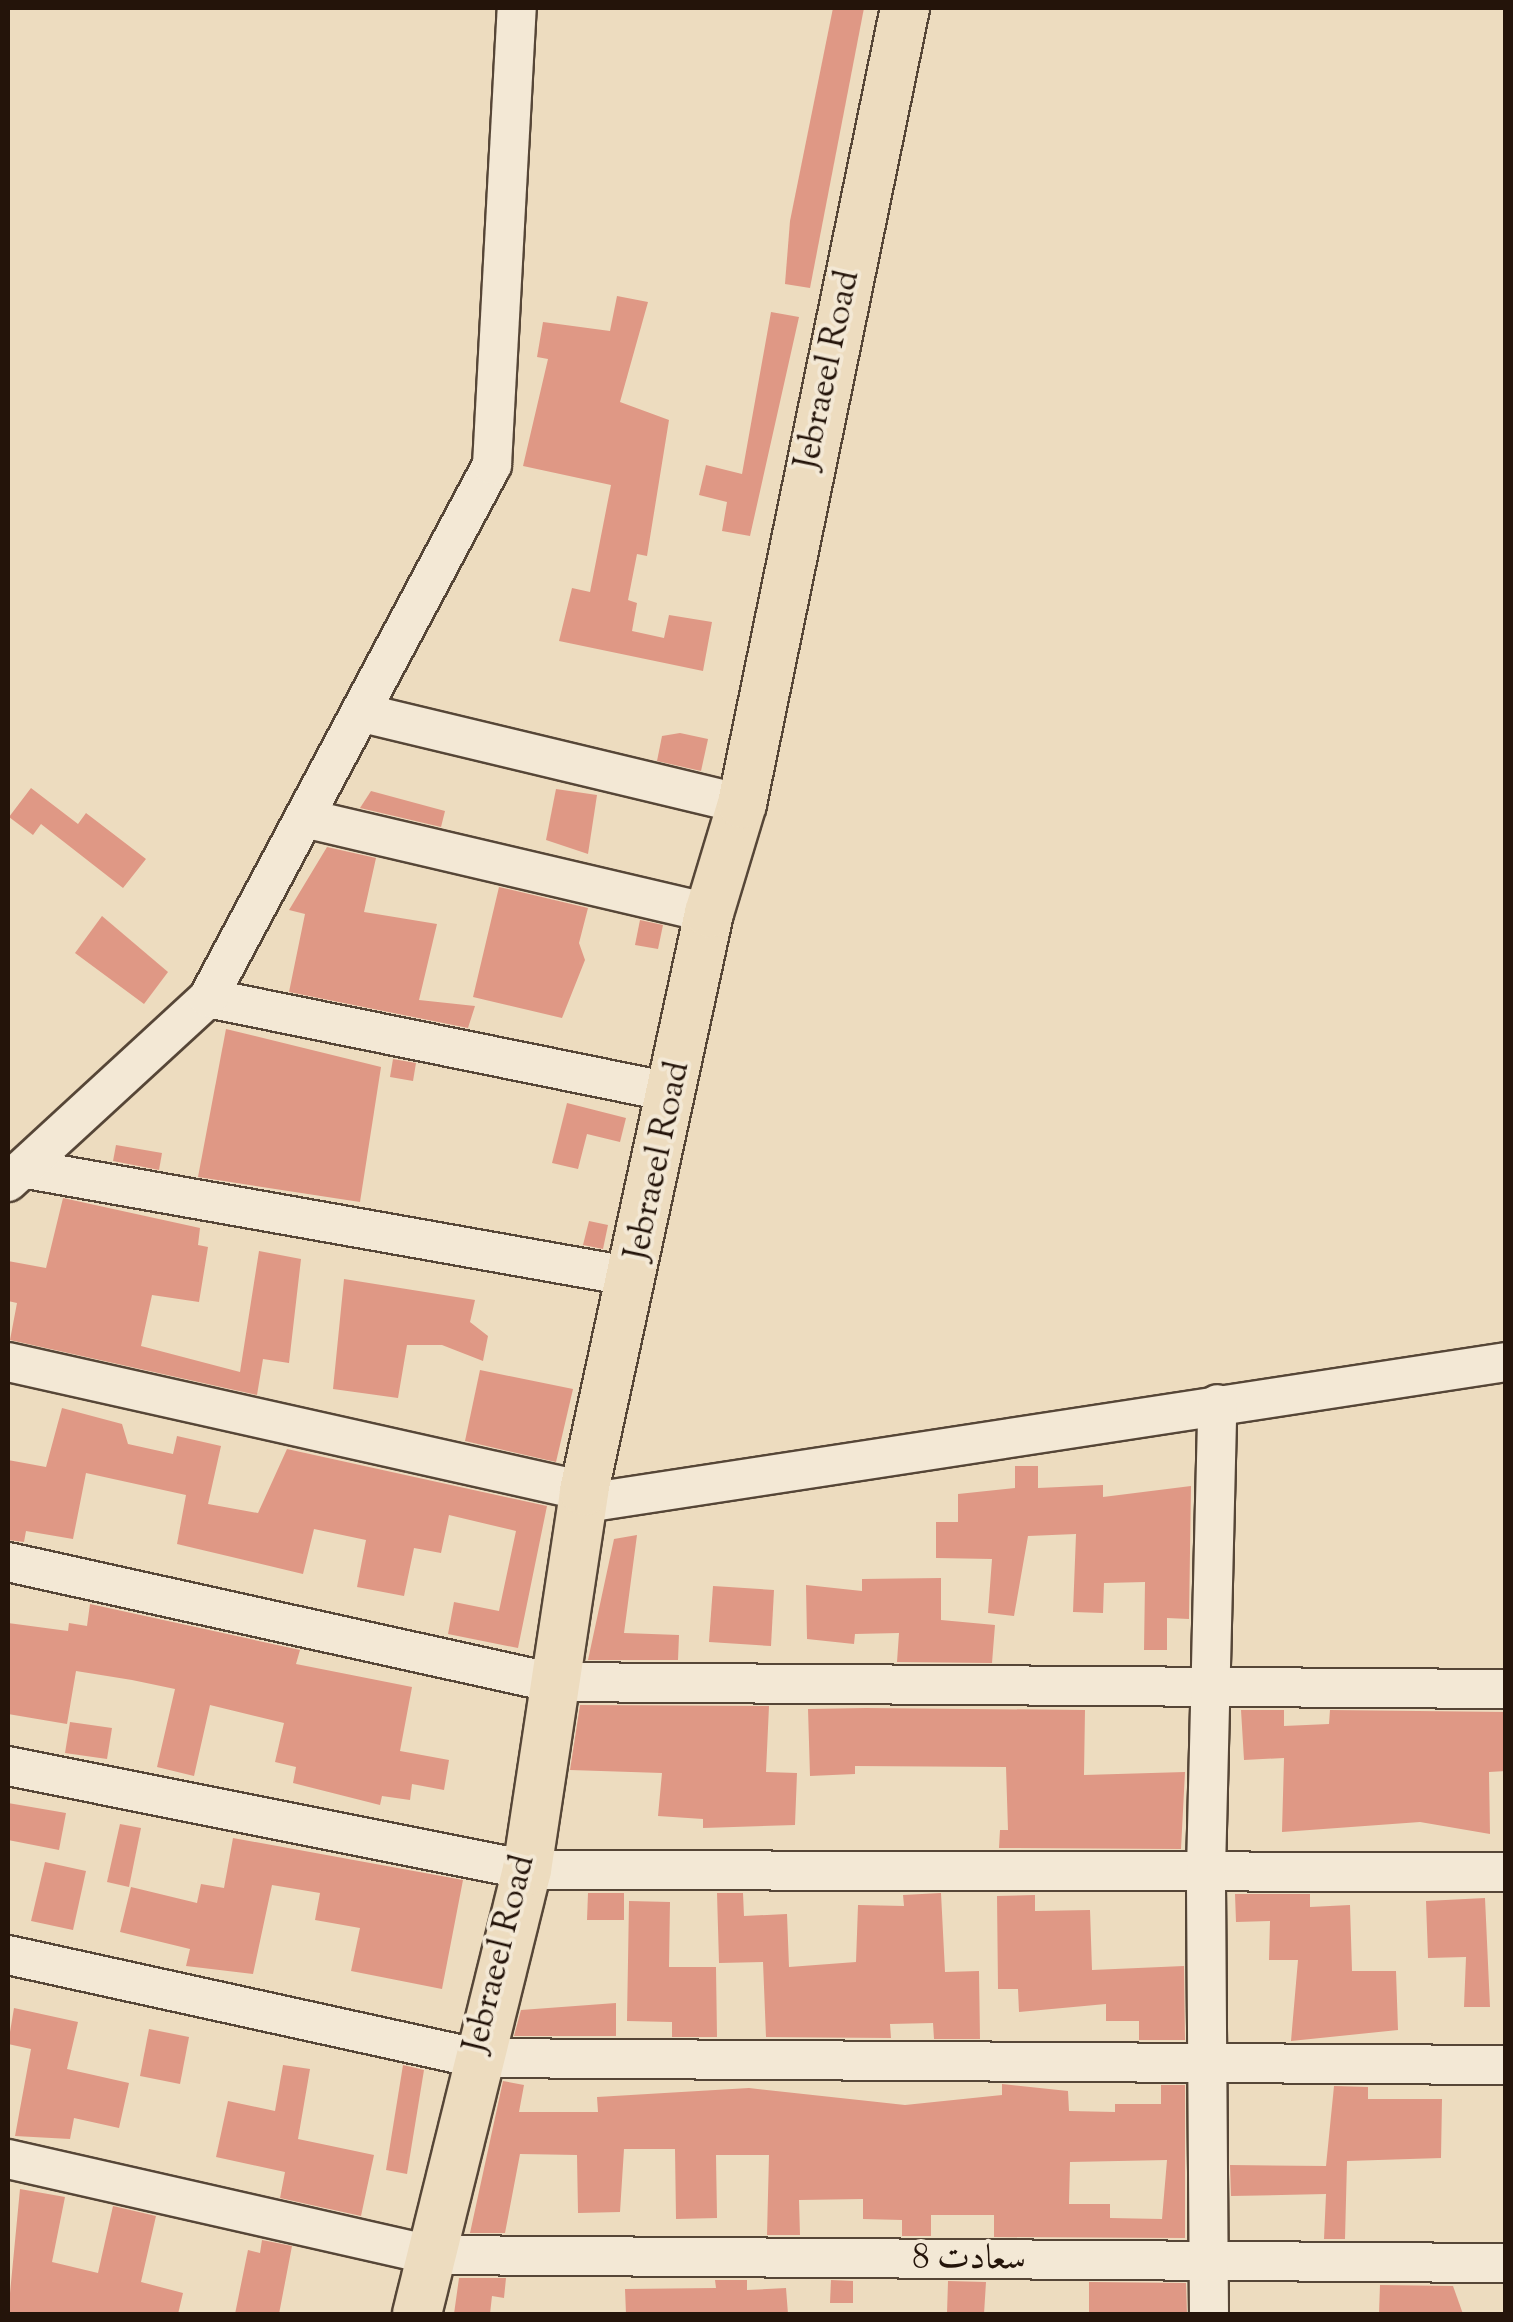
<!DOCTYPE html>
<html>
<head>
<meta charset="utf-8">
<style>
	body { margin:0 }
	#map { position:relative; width:1513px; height:2322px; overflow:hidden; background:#eddcbf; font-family:"Sorts Mill Goudy",Amiri,serif }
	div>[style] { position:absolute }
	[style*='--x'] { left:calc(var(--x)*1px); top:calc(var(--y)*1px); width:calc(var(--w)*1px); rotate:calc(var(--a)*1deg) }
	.building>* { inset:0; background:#df9885 }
	.roads { filter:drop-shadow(2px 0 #564637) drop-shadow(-2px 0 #564637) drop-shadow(0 2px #564637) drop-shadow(0 -2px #564637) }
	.minor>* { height:38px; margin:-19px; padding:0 19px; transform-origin:19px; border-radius:19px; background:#f3e8d5 }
	.major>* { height:48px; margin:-24px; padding:0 24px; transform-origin:24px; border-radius:24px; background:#eddcbf }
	span { translate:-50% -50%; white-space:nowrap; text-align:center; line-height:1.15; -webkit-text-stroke:8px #f3e8d5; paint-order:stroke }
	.street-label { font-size:35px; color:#24140a }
	.frame { position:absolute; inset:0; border:10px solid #24140a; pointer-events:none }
</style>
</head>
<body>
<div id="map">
	<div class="building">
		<div style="clip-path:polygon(833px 8px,864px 8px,810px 288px,785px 284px,790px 221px)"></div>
		<div style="clip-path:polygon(617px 296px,648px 302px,620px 402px,669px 420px,647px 556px,637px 554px,628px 600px,637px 603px,632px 631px,664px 638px,669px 615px,712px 622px,703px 671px,559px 641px,572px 588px,590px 592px,611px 485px,523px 466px,548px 359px,537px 357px,543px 322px,610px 331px)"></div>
		<div style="clip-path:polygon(771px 312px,799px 317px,750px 536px,722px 531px,727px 502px,699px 495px,706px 465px,742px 474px)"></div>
		<div style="clip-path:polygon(680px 733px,708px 739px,701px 771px,657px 761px,662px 736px)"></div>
		<div style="clip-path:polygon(31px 788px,78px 824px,86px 813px,146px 859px,123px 888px,41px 824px,33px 835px,9px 817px)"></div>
		<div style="clip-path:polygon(556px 789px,597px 795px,588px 854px,546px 840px)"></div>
		<div style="clip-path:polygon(371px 791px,445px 811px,441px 827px,360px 808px)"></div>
		<div style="clip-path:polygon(327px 847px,376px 858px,364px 912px,437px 924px,419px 1000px,475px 1006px,468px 1028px,289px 992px,305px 914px,289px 910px)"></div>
		<div style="clip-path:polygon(499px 887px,588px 908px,579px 943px,585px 960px,562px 1018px,473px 997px)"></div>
		<div style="clip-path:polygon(102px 916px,168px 972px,144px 1004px,75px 953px)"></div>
		<div style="clip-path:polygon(640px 920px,663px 925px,658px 949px,635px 945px)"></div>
		<div style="clip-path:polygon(226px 1029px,381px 1067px,360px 1202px,198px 1177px)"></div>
		<div style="clip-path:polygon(393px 1059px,416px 1063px,413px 1081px,390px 1077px)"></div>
		<div style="clip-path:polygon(567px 1103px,626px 1118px,620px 1142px,587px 1134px,578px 1169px,552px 1163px)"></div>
		<div style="clip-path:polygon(116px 1145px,162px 1153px,159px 1170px,113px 1161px)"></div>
		<div style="clip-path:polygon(63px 1198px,200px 1228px,198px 1245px,208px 1247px,199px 1302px,152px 1295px,141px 1346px,240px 1372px,259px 1251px,301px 1259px,289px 1363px,263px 1359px,257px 1395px,10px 1340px,17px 1303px,8px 1301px,8px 1261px,46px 1268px)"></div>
		<div style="clip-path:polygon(589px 1221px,608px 1225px,603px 1249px,583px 1245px)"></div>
		<div style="clip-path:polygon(344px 1279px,475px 1300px,470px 1322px,488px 1336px,483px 1361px,442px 1345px,407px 1345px,398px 1398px,333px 1389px)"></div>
		<div style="clip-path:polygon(480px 1370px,573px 1389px,556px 1462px,465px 1441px)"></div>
		<div style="clip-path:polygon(62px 1408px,122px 1424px,128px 1444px,173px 1454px,177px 1436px,221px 1446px,208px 1504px,258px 1513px,287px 1449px,547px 1506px,518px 1648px,448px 1634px,454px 1602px,499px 1611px,516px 1531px,449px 1515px,441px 1553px,414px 1548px,404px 1596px,357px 1587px,366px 1540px,314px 1529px,303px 1574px,177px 1544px,186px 1495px,86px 1473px,73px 1539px,26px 1531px,24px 1542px,8px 1540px,8px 1460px,46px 1467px)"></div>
		<div style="clip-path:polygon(1015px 1466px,1038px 1466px,1038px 1488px,1103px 1485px,1103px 1497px,1191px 1486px,1189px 1619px,1167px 1618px,1167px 1650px,1144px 1650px,1145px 1582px,1104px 1583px,1103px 1613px,1073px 1612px,1076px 1534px,1028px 1536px,1014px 1616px,988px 1613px,992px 1559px,936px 1558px,936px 1522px,958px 1522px,958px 1494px,1015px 1488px)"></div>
		<div style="clip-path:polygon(637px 1535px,624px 1633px,679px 1635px,678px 1660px,588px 1660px,614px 1539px)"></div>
		<div style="clip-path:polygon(941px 1578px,941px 1620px,995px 1625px,992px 1663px,897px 1662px,899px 1633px,855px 1634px,854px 1644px,807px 1639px,806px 1585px,862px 1591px,862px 1579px)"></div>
		<div style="clip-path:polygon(713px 1586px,774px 1590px,771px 1646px,709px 1642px)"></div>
		<div style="clip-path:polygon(90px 1604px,300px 1650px,296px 1664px,412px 1687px,400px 1751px,449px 1760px,444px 1790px,412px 1784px,410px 1800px,382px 1796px,380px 1805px,293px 1783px,296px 1767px,275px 1762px,284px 1723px,210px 1705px,194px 1776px,157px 1767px,175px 1689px,132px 1680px,76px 1671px,67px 1724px,8px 1714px,8px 1623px,68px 1631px,69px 1623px,87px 1626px)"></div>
		<div style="clip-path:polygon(580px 1705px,769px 1706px,766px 1772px,797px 1773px,795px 1825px,703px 1828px,703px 1819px,658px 1816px,662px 1773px,570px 1770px)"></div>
		<div style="clip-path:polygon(866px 1708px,1085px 1710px,1084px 1775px,1185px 1772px,1181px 1849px,999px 1848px,1000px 1830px,1008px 1830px,1006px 1767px,855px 1766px,855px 1774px,810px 1776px,808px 1709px)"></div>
		<div style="clip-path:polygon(1241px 1710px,1284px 1710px,1284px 1726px,1329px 1724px,1330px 1710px,1506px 1712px,1506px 1771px,1489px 1772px,1490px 1834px,1420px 1822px,1282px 1832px,1284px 1758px,1244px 1760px)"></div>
		<div style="clip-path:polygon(70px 1722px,112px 1728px,107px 1759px,65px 1753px)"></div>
		<div style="clip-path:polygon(8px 1803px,66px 1813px,59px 1850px,8px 1840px)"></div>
		<div style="clip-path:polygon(120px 1824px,141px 1828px,129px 1887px,107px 1882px)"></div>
		<div style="clip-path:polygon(233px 1838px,463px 1880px,442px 1989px,351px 1971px,360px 1928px,315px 1920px,320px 1893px,272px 1885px,253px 1974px,186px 1966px,190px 1949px,120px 1932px,131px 1887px,197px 1903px,201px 1884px,224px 1888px)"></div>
		<div style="clip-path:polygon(45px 1862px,86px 1871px,73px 1930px,31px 1921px)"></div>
		<div style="clip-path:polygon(588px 1893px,624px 1893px,624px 1920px,587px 1920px)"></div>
		<div style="clip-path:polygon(717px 1893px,743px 1893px,744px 1916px,787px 1914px,789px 1967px,856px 1962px,858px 1905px,904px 1906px,903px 1895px,941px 1893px,945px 1972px,979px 1971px,980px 2039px,934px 2039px,933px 2023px,890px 2024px,891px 2038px,766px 2037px,763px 1962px,719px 1963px)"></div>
		<div style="clip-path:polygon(1235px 1894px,1310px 1894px,1310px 1907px,1350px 1905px,1352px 1971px,1396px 1971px,1398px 2030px,1291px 2041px,1298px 1960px,1269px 1960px,1270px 1921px,1236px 1922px)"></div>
		<div style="clip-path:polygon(1035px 1895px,1035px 1911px,1090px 1910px,1092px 1970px,1184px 1966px,1185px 2040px,1139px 2040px,1139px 2021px,1106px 2021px,1106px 2004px,1019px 2012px,1018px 1989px,998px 1989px,997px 1896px)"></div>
		<div style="clip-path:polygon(1485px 1898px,1490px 2007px,1464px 2007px,1466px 1957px,1428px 1958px,1426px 1901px)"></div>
		<div style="clip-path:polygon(629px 1901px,670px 1902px,669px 1967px,716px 1967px,717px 2037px,672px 2037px,672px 2022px,627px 2021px)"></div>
		<div style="clip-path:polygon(616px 2003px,616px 2036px,514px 2036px,521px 2010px)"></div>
		<div style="clip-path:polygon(14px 2008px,78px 2022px,67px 2069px,129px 2083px,119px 2128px,74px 2118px,70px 2139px,15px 2136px,31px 2049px,8px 2044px)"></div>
		<div style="clip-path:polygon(149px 2029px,189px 2037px,180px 2084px,140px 2076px)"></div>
		<div style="clip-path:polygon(283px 2065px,310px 2069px,298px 2139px,374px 2155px,361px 2216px,280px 2198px,285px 2172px,216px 2157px,228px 2101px,275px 2111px)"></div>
		<div style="clip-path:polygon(403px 2065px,424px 2070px,407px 2174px,386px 2170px)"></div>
		<div style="clip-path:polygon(evenodd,503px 2081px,524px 2085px,519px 2112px,598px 2112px,597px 2097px,749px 2088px,905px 2105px,1002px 2095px,1002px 2084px,1068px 2091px,1069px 2111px,1115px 2112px,1115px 2104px,1161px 2104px,1161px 2085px,1185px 2085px,1185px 2238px,994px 2237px,994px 2215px,931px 2215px,931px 2236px,902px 2236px,902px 2220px,863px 2219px,863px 2199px,799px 2200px,800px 2235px,767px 2235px,769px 2155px,716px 2155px,717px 2218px,676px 2219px,675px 2149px,624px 2149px,620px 2212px,578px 2213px,577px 2155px,520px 2154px,505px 2233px,470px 2233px,503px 2081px,1167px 2160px,1162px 2219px,1110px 2218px,1110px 2204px,1069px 2204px,1070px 2162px,1167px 2160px)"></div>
		<div style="clip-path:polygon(1334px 2086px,1368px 2087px,1368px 2099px,1442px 2099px,1441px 2158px,1347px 2161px,1345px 2239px,1324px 2239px,1326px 2194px,1231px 2196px,1230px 2165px,1326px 2166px)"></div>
		<div style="clip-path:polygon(20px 2189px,65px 2197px,52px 2262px,98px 2273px,113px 2206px,156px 2216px,141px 2282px,183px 2293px,178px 2314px,8px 2314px)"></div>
		<div style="clip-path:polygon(262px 2240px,292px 2246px,279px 2314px,235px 2314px,248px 2250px,260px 2253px)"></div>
		<div style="clip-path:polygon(459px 2278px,506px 2278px,504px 2298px,492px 2296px,490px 2314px,454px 2314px)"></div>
		<div style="clip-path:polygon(715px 2280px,747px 2280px,747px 2290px,786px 2288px,788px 2314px,626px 2314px,625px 2289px,716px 2288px)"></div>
		<div style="clip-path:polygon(853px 2281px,853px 2303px,830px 2303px,831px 2280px)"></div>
		<div style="clip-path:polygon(948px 2281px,986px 2282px,984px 2314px,947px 2314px)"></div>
		<div style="clip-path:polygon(1089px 2282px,1186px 2283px,1187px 2314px,1089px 2314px)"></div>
		<div style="clip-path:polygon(1380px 2285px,1453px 2286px,1463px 2314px,1379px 2314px)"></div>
	</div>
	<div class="roads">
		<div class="minor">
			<div style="--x:363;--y:713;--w:390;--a:13.5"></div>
			<div style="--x:304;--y:818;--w:416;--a:13.2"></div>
			<div style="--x:208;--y:998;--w:476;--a:11.5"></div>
			<div style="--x:27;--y:1169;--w:617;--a:10.09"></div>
			<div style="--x:8;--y:1182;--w:272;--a:-42.6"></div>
			<div style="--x:208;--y:998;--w:604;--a:-61.95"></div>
			<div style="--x:492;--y:465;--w:458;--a:-86.9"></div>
			<div style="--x:8;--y:1362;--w:590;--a:12.62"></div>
			<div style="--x:586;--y:1503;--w:931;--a:-8.71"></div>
			<div style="--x:8;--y:1562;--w:555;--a:12.48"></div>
			<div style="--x:550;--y:1682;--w:956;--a:0.42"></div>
			<div style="--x:8;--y:1766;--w:529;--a:11.33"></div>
			<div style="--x:527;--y:1870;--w:979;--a:0.12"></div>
			<div style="--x:8;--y:1955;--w:478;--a:12.4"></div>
			<div style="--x:475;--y:2058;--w:1031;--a:0.39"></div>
			<div style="--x:8;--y:2159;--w:435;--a:12.8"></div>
			<div style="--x:432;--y:2255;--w:1074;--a:0.43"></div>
			<div style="--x:1209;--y:2314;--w:444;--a:-90.4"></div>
			<div style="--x:1206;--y:1870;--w:466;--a:-88.6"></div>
		</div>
		<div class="major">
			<div style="--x:417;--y:2314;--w:457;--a:-76.1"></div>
			<div style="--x:527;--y:1870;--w:383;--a:-81.4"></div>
			<div style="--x:584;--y:1491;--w:591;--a:-77.8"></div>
			<div style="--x:709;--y:913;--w:114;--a:-73.2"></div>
			<div style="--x:742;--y:804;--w:813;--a:-78.43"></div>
		</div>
	</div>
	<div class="street-label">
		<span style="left:829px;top:370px;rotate:-78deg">Jebraeel Road</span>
		<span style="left:659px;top:1161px;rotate:-78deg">Jebraeel Road</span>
		<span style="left:501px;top:1954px;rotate:-76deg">Jebraeel Road</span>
		<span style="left:969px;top:2260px;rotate:1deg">سعادت 8</span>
	</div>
	<div class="frame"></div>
</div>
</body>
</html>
